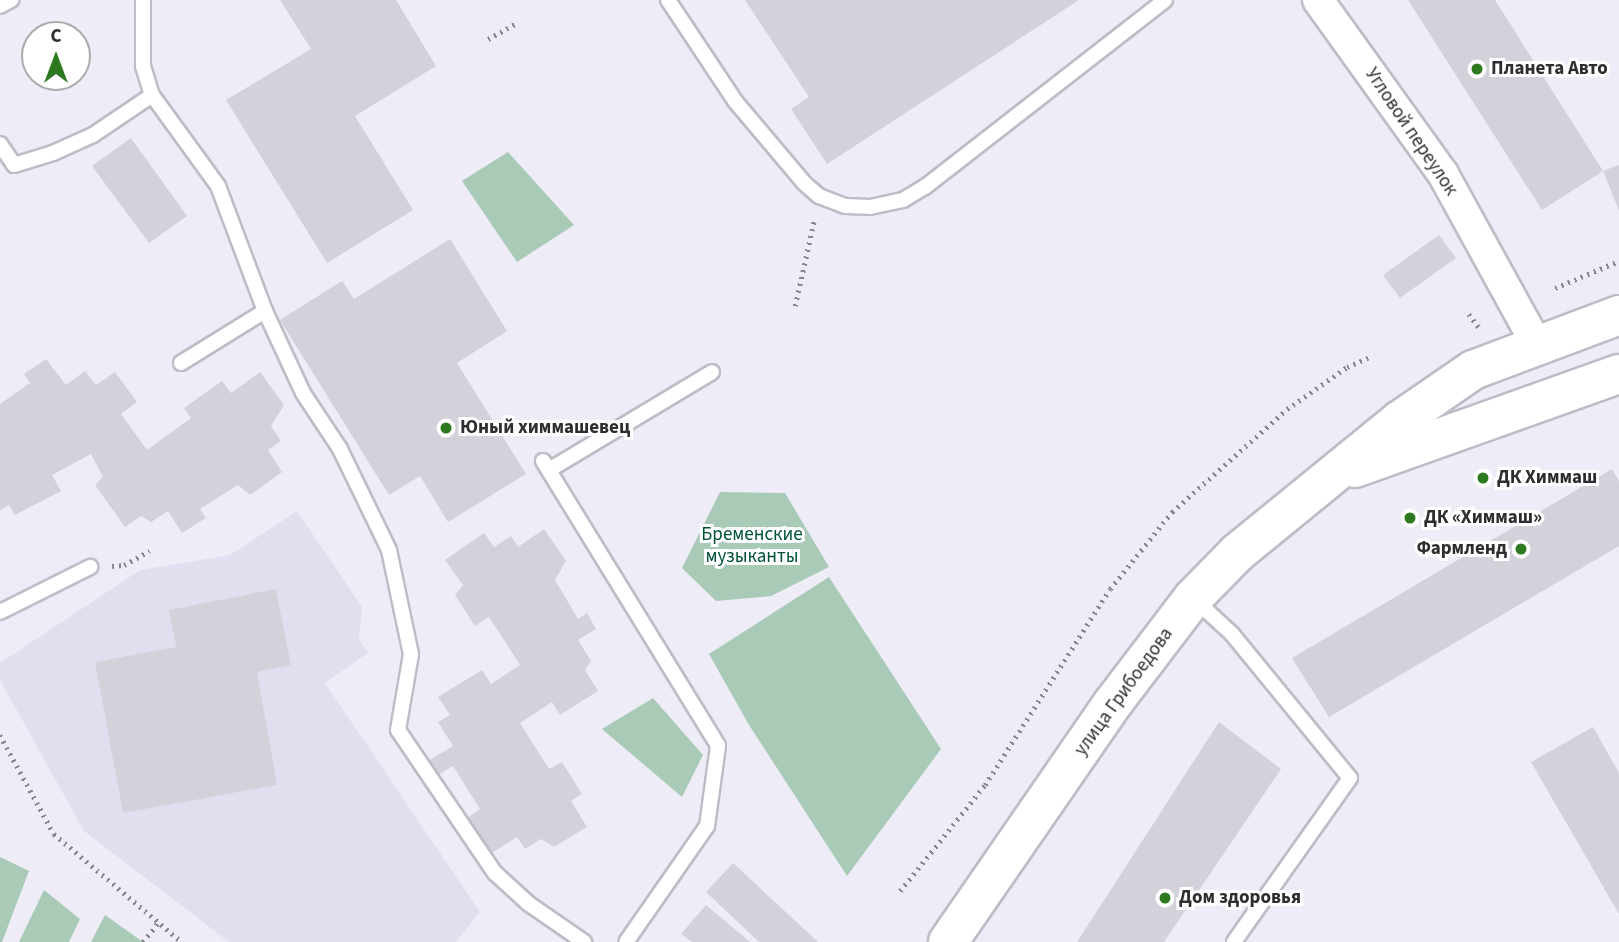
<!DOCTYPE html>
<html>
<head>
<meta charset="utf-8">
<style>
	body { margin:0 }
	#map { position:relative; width:1619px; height:942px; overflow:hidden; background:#eeecf6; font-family:"Source Sans 3",sans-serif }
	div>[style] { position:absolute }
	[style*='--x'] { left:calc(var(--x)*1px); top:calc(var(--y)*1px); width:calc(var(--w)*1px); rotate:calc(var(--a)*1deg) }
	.built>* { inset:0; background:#e1dfef }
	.green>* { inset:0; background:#aacab8 }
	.building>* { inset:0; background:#d3d2db }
	.path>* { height:4.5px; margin-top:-2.25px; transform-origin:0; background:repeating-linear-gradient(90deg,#87868c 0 2px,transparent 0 7px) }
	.roads { filter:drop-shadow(2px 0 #bebcc6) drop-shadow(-2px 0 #bebcc6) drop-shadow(0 2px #bebcc6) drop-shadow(0 -2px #bebcc6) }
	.service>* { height:14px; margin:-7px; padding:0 7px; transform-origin:7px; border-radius:7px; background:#fff }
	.minor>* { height:30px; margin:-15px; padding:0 15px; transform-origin:15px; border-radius:15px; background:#fff }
	.secondary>* { height:38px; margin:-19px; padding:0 19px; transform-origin:19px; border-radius:19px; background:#fff }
	.dots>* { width:19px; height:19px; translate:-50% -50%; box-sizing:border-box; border:4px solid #fff; border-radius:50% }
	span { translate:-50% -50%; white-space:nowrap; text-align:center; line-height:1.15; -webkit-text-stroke:6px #fff; paint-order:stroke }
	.poi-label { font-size:19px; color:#2e2e31; font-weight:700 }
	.left { translate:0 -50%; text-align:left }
	.right { translate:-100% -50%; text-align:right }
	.street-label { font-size:19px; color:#2e2e31 }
	.park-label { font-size:19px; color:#005235 }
	.north { position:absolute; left:21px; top:21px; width:70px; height:70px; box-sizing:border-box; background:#fff; border:2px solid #ababad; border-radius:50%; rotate:0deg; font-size:19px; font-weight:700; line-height:28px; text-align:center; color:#2e2e31 }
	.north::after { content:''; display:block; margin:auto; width:24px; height:32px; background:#2d7920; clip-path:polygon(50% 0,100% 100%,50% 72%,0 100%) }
</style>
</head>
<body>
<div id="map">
	<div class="built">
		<div style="clip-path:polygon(297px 511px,362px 607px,359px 639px,368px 653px,325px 683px,480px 912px,456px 942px,229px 942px,84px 831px,0 680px,0 663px,140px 570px,230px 555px)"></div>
	</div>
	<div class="green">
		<div style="clip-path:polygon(508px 152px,574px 225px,517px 262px,462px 181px)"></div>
		<div style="clip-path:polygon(720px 492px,785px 493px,829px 567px,771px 596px,716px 601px,682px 568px)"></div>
		<div style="clip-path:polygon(829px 577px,941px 749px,847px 876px,749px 725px,709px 654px)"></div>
		<div style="clip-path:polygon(653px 698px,703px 755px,682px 797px,602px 729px)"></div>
		<div style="clip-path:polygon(0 857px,29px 871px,2px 942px,0 942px)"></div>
		<div style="clip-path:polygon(44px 890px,80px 919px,69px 942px,19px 942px)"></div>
		<div style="clip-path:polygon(105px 915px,143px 942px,91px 942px)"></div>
	</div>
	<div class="building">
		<div style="clip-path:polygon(280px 0,396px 0,436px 66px,355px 116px,413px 210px,327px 263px,226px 100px,311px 49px)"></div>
		<div style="clip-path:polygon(745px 0,1079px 0,827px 164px,791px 109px,809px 97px)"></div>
		<div style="clip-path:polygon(1408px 0,1495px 0,1603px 171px,1542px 210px)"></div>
		<div style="clip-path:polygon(131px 138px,187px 216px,149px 243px,92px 166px)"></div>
		<div style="clip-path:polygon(1619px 165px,1619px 211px,1603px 171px)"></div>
		<div style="clip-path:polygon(1439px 235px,1456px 258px,1400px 298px,1383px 275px)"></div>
		<div style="clip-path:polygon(450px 239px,507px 331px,457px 363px,526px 474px,448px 522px,420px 476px,389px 495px,280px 320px,342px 281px,354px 299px)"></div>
		<div style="clip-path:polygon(46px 359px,66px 385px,85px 371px,96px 385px,115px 372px,137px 402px,121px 414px,147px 450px,191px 418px,184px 408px,222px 381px,231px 393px,260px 372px,284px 405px,271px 426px,281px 441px,268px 450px,282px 472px,250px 495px,238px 485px,200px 509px,206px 518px,182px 533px,168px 511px,151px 522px,141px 516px,125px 527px,95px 485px,103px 477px,91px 454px,52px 475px,61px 491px,15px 515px,9px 505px,0 510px,0 404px,30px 383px,24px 374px)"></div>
		<div style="clip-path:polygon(1612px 469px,1619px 481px,1619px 546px,1329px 717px,1292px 658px)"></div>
		<div style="clip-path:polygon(544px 529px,566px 561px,555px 580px,578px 619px,587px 613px,596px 629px,578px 640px,591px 661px,585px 670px,598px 691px,560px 715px,552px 702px,520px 723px,549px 769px,562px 762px,582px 794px,571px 801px,587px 827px,554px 847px,541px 839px,525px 849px,517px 837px,490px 854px,467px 818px,480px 809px,453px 766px,438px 775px,428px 761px,453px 746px,438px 722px,450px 715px,438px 697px,482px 670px,491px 684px,520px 665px,489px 617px,475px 626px,455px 595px,463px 585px,445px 560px,484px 533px,494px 547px,511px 536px,518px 547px)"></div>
		<div style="clip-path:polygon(276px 589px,291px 665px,257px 672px,277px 785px,123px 813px,95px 662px,176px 647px,169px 610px)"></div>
		<div style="clip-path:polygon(1219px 722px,1281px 769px,1164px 942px,1077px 942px)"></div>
		<div style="clip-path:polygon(1593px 727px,1619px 773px,1619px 914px,1531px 762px)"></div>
		<div style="clip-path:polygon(733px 863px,818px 942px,759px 942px,706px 892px)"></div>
		<div style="clip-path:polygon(706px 905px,750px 942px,692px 942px,681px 934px)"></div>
	</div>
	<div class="path">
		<div style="--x:488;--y:39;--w:31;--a:-29"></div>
		<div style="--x:1555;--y:288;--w:69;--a:-22.9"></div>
		<div style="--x:795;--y:306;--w:87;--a:-77.4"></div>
		<div style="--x:1469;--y:314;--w:20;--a:53"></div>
		<div style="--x:112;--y:566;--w:12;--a:-5"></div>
		<div style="--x:124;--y:565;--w:29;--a:-29"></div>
		<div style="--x:0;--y:735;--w:113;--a:61.4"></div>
		<div style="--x:54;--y:834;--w:167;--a:40.2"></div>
		<div style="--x:900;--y:891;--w:136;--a:-51.3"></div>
		<div style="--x:985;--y:785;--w:232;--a:-57.5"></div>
		<div style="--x:1110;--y:589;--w:99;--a:-51.2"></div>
		<div style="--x:1172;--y:512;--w:154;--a:-41.8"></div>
		<div style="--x:1287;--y:409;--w:73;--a:-35"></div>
		<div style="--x:1347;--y:367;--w:27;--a:-24"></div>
		<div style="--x:143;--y:942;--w:24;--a:-52"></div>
	</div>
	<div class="roads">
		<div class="service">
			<div style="--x:143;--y:0;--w:66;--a:90"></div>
			<div style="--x:143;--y:66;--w:30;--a:73"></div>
			<div style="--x:668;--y:0;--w:121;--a:56.4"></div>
			<div style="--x:735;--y:101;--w:107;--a:49.9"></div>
			<div style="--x:804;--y:183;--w:20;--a:41"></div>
			<div style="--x:819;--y:196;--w:28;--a:21"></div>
			<div style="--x:845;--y:206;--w:25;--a:2"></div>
			<div style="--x:870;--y:207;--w:34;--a:-12"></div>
			<div style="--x:903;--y:200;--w:26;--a:-31"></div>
			<div style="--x:925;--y:187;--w:304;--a:-37.9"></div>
			<div style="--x:0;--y:6;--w:13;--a:-29"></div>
			<div style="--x:0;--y:144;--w:25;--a:56"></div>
			<div style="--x:14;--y:165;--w:41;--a:-17.1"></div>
			<div style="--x:53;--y:153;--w:44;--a:-24.2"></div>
			<div style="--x:93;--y:135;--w:71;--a:-34.1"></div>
			<div style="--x:152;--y:95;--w:112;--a:54"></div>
			<div style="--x:218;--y:186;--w:134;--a:69.4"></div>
			<div style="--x:265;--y:311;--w:90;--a:65.1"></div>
			<div style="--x:303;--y:393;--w:67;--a:56.5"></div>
			<div style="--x:340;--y:449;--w:112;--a:64.1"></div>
			<div style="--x:389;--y:550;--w:106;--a:78.1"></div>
			<div style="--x:411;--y:654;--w:77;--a:99.7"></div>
			<div style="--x:398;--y:730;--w:173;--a:55.9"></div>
			<div style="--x:495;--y:873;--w:46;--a:42.4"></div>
			<div style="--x:529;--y:904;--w:67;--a:34.6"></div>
			<div style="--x:181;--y:363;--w:99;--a:-31.8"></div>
			<div style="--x:543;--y:461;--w:334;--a:58.4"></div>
			<div style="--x:718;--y:746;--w:81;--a:97.8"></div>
			<div style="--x:707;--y:826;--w:141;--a:124.9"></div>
			<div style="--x:549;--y:470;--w:190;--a:-31"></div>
			<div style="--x:1193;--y:598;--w:53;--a:42.7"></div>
			<div style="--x:1232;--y:634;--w:186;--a:50.7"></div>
			<div style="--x:1350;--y:778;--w:201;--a:125.3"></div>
			<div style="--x:0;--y:612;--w:101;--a:-26.6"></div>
		</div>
		<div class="minor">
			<div style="--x:1318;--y:0;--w:214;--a:54.3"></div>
			<div style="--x:1443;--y:174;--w:193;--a:61.2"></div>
		</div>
		<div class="secondary">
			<div style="--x:1355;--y:468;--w:280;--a:-19.6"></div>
			<div style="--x:948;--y:942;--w:290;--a:-55.4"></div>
			<div style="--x:1113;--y:703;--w:132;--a:-52.7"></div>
			<div style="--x:1193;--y:598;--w:63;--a:-45.6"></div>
			<div style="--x:1237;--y:553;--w:209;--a:-39.2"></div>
			<div style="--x:1399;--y:421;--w:90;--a:-34.6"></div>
			<div style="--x:1473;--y:370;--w:156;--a:-20.6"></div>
		</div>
	</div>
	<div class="dots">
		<div style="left:1477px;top:69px;background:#2d7920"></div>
		<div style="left:446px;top:428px;background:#2d7920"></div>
		<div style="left:1483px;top:478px;background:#2d7920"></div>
		<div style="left:1410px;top:518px;background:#2d7920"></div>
		<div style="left:1521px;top:549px;background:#2d7920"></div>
		<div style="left:1165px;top:898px;background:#2d7920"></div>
	</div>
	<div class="poi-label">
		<span class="left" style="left:1491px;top:69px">Планета Авто</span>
		<span class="left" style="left:460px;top:428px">Юный химмашевец</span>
		<span class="left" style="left:1497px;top:478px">ДК Химмаш</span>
		<span class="left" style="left:1424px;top:518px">ДК «Химмаш»</span>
		<span class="right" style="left:1507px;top:549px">Фармленд</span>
		<span class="left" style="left:1179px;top:898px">Дом здоровья</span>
	</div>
	<div class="street-label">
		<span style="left:1411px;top:132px;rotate:56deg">Угловой переулок</span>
		<span style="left:1124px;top:692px;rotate:-54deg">улица Грибоедова</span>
	</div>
	<div class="park-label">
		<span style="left:752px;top:546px">Бременские<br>музыканты</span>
	</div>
	<div class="north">С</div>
</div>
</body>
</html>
